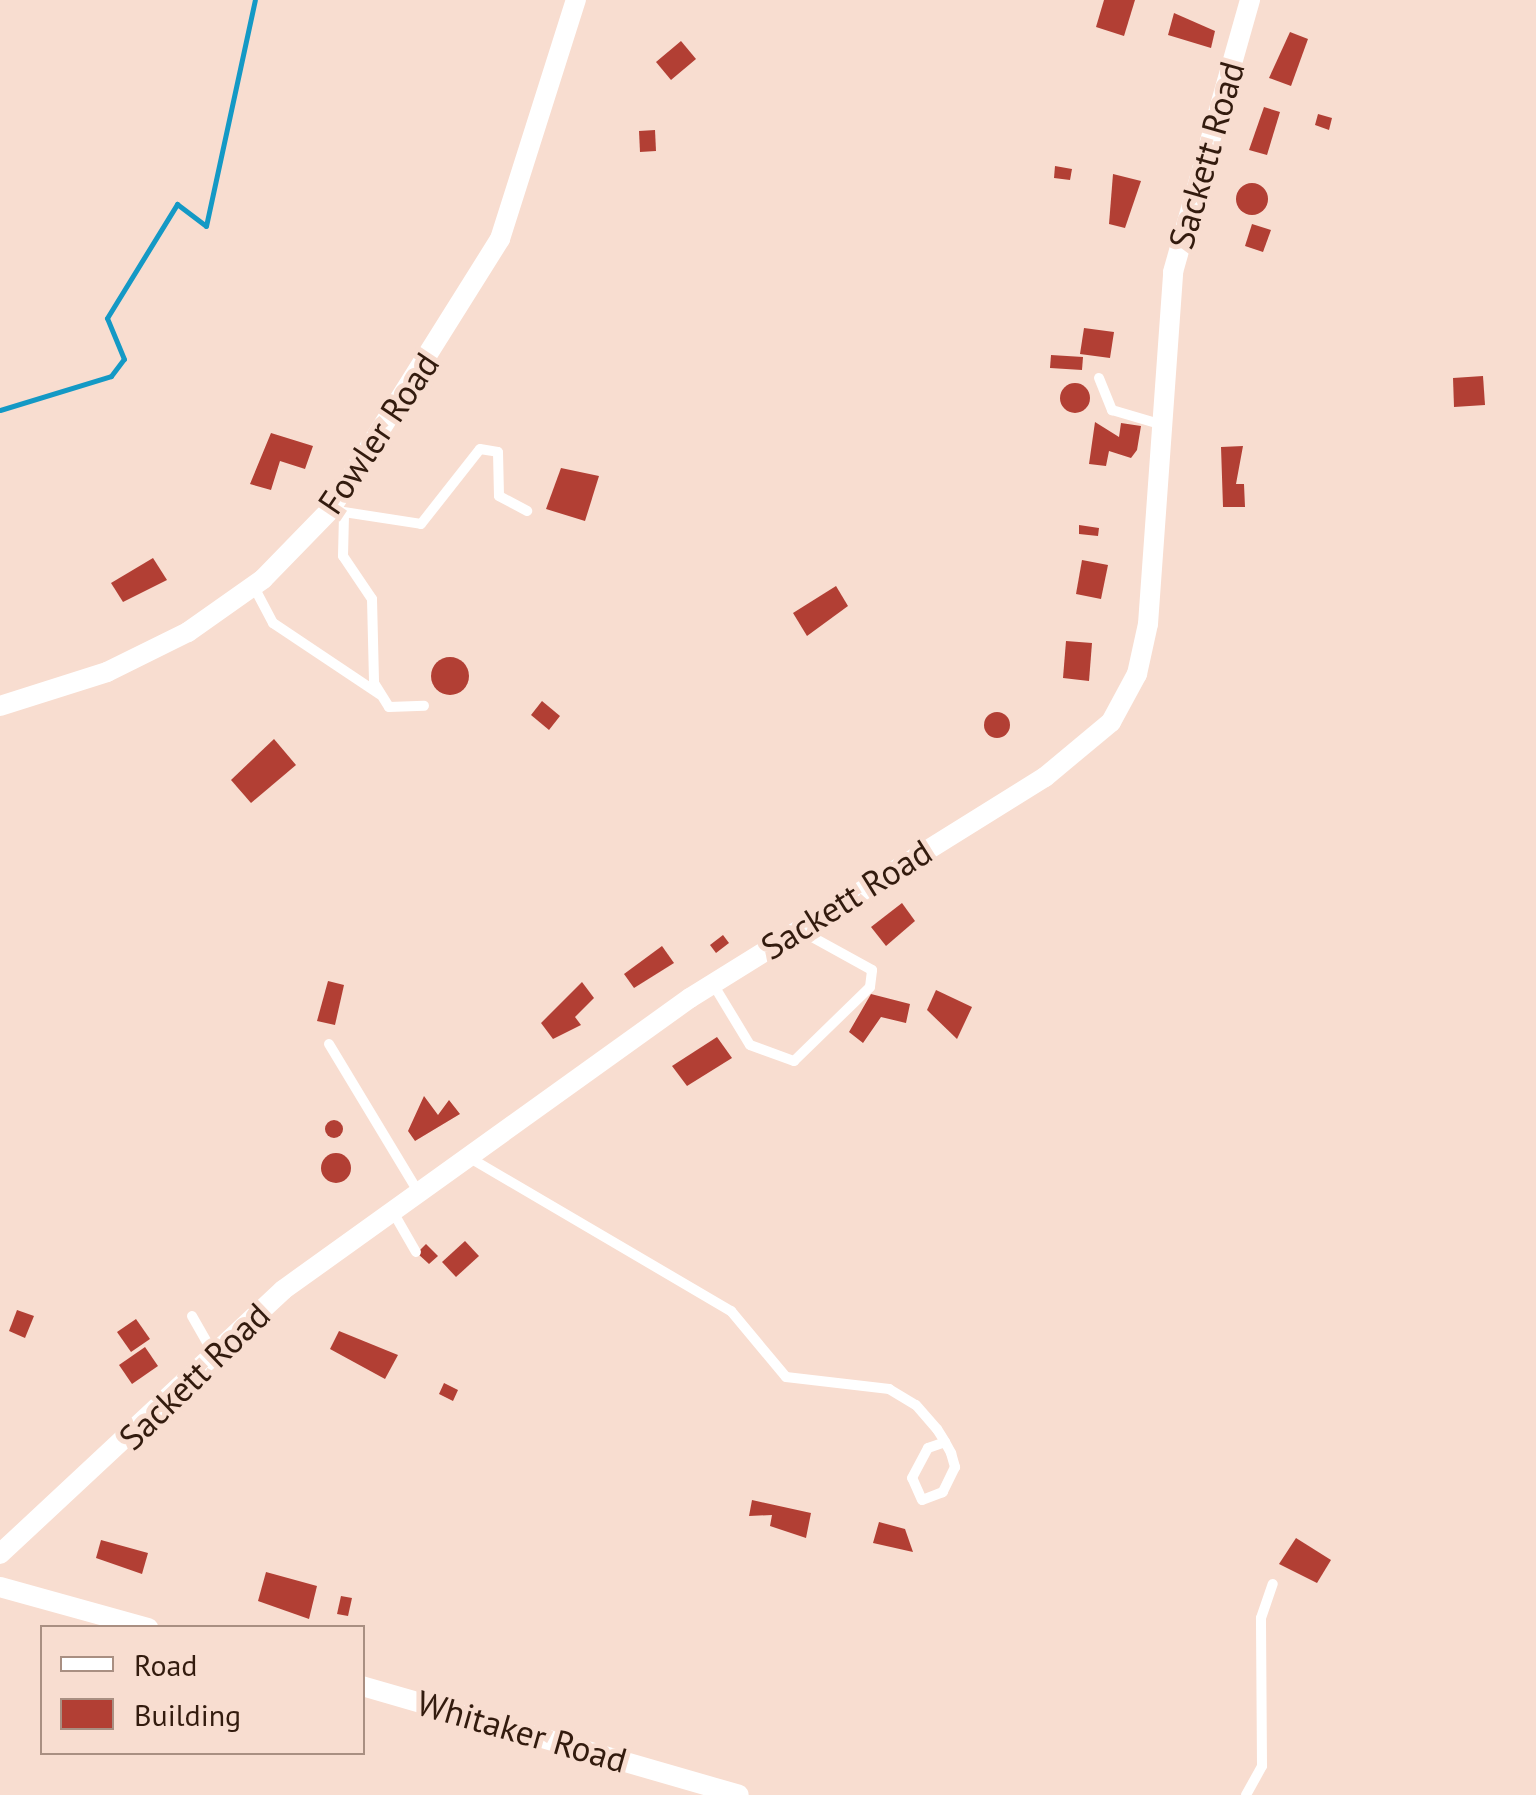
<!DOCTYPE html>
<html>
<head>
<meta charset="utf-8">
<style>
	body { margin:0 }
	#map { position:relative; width:1536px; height:1795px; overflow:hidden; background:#f8ddd0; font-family:"PT Sans",sans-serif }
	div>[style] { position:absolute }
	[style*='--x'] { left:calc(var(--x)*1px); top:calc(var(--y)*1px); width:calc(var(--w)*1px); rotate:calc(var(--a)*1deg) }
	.stream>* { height:5px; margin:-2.5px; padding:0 2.5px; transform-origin:2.5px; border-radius:2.5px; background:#1499c5 }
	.building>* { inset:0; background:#b23f34 }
	.round { border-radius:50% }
	.lane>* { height:10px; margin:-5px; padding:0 5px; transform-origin:5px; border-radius:5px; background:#fff }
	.street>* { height:20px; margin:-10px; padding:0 10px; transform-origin:10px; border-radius:10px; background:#fff }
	span { translate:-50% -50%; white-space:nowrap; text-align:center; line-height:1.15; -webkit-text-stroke:10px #f8ddd0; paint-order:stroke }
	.street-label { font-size:35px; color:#331b0e }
	.legend { position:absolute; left:40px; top:1625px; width:325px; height:130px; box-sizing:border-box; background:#f8ddd0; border:2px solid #a98f82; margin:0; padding:12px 18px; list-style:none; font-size:30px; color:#331b0e }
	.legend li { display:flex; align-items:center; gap:20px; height:50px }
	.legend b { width:50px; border:2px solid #a98f82 }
</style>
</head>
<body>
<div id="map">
	<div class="stream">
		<div style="--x:0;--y:410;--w:116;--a:-17"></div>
		<div style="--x:111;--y:376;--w:21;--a:-53"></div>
		<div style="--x:124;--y:359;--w:44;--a:-112.5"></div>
		<div style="--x:107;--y:318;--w:134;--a:-58.4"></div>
		<div style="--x:177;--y:204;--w:36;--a:37"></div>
		<div style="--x:206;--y:226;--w:231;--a:-77.8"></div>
	</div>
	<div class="building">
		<div style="clip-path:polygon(1104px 0,1135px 0,1124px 36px,1096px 27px)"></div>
		<div style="clip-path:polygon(1174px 13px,1215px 31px,1211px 48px,1168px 35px)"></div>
		<div style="clip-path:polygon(1290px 32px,1308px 39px,1291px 86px,1269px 78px)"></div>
		<div style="clip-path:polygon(681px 41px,696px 59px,671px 80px,656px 62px)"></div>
		<div style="clip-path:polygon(1264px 107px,1280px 112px,1267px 155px,1249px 150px)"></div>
		<div style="clip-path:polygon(1318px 114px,1332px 118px,1329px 130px,1315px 125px)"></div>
		<div style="clip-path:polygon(655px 130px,656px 151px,640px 152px,639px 131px)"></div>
		<div style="clip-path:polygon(1055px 166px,1072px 169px,1070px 180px,1054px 178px)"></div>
		<div style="clip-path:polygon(1113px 174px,1141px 181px,1125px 228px,1109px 224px)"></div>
		<div class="round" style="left:1236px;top:183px;width:32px;height:32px"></div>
		<div style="clip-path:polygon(1252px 224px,1271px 230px,1263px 252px,1245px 246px)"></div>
		<div style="clip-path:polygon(1084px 328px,1114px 332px,1110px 358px,1080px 354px)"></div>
		<div style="clip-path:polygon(1051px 355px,1083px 357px,1082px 370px,1050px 368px)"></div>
		<div style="clip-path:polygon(1483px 376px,1485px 405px,1454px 407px,1453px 378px)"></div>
		<div class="round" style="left:1060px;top:383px;width:30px;height:30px"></div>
		<div style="clip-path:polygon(1095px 422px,1119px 437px,1121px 423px,1141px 426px,1137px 450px,1131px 458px,1109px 451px,1106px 466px,1089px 464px)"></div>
		<div style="clip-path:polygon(271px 433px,313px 446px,305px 469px,280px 461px,271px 490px,250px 484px)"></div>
		<div style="clip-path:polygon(1243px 446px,1236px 484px,1244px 484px,1245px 507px,1223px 507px,1221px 447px)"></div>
		<div style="clip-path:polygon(561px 468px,599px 476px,585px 521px,546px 509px)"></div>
		<div style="clip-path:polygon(1079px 525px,1099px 528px,1098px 536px,1079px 534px)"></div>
		<div style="clip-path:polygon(153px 558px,167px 580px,123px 602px,111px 583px)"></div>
		<div style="clip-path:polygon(1082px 560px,1108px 565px,1101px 599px,1076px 594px)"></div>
		<div style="clip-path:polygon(836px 586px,848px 606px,807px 636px,793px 613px)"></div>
		<div style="clip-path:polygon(1066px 641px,1092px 643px,1089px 681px,1063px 678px)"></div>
		<div class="round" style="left:431px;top:657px;width:38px;height:38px"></div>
		<div style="clip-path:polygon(542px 701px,560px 716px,549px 730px,531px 715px)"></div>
		<div class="round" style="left:984px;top:712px;width:26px;height:26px"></div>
		<div style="clip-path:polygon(274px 739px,296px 765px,251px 803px,231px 780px)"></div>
		<div style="clip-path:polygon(902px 903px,915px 921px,886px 946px,871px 927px)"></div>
		<div style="clip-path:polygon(723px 935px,729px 943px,716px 953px,710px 945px)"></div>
		<div style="clip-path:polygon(662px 946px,674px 963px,634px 988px,624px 974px)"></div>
		<div style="clip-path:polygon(328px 981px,344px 985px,335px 1025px,317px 1021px)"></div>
		<div style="clip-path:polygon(582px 982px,594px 998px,575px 1017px,581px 1025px,553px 1039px,541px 1023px)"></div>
		<div style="clip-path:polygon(936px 990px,972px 1007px,957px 1039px,927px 1010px)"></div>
		<div style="clip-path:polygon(871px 994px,910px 1004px,906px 1023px,881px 1017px,863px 1043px,849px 1032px)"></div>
		<div style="clip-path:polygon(717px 1037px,732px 1058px,687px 1086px,672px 1066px)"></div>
		<div style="clip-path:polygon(424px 1096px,438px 1115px,449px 1100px,460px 1114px,415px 1141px,408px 1131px)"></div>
		<div class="round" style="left:325px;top:1120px;width:18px;height:18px"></div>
		<div class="round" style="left:321px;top:1153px;width:30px;height:30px"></div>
		<div style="clip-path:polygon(465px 1241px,479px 1256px,456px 1277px,442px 1262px)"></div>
		<div style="clip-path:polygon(426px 1244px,438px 1256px,429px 1264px,417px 1253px)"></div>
		<div style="clip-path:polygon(17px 1310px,34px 1316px,25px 1338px,9px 1331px)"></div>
		<div style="clip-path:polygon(136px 1319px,150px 1339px,131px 1352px,117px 1332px)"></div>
		<div style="clip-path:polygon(339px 1331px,398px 1355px,385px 1379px,330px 1349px)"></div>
		<div style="clip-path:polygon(145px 1347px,158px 1366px,132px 1384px,119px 1365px)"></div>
		<div style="clip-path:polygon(444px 1383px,458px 1390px,453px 1401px,439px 1394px)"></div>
		<div style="clip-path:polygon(752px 1500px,811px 1513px,806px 1538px,770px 1526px,772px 1515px,749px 1516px)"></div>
		<div style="clip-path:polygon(879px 1522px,905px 1529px,913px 1552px,873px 1543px)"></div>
		<div style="clip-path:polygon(1296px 1538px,1331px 1560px,1317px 1583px,1279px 1564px)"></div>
		<div style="clip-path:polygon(101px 1540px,148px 1553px,142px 1574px,96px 1558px)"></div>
		<div style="clip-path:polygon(266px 1572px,317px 1586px,309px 1619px,258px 1601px)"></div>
		<div style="clip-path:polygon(341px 1596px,352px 1598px,348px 1616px,337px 1614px)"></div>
	</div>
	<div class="lane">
		<div style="--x:1099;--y:378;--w:35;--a:68"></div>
		<div style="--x:1112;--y:410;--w:46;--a:16.5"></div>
		<div style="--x:331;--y:510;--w:91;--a:8.8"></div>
		<div style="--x:421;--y:524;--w:95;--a:-51.8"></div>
		<div style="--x:480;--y:449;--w:18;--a:9"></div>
		<div style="--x:498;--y:452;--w:44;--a:88.7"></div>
		<div style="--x:499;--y:496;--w:32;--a:28"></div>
		<div style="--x:344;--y:515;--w:41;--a:91.4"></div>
		<div style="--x:343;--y:556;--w:52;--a:56"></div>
		<div style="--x:372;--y:599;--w:84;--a:88.6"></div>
		<div style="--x:374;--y:683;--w:28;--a:58"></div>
		<div style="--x:389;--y:707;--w:35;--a:-2"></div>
		<div style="--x:254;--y:587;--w:41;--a:62.2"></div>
		<div style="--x:273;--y:623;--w:128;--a:33.8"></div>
		<div style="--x:713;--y:984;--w:71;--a:58.8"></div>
		<div style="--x:750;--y:1045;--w:47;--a:20"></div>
		<div style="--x:794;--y:1061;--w:106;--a:-44.2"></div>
		<div style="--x:870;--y:987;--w:17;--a:-83"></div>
		<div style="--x:872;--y:970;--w:81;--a:-151.2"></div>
		<div style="--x:329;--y:1044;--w:174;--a:58.9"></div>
		<div style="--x:470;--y:1158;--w:303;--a:30.4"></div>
		<div style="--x:731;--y:1311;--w:86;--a:50.2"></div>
		<div style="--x:786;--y:1377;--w:104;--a:6.6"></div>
		<div style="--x:889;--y:1389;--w:31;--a:31"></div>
		<div style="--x:916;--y:1405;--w:32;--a:49"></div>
		<div style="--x:937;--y:1429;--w:15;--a:58"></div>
		<div style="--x:945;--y:1442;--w:13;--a:61"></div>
		<div style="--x:951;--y:1453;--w:15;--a:74"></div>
		<div style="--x:955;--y:1467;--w:28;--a:116"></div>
		<div style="--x:943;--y:1492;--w:22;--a:159"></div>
		<div style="--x:922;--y:1500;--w:24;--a:-114"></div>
		<div style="--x:912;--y:1478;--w:34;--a:-62"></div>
		<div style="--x:928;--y:1448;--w:18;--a:-19"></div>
		<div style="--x:393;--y:1212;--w:46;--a:60.1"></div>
		<div style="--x:192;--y:1316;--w:40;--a:60.3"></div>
		<div style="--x:1246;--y:1795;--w:33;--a:-61"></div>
		<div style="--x:1262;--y:1766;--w:148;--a:-90.4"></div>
		<div style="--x:1261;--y:1618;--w:36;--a:-71"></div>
	</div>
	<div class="street">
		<div style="--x:0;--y:706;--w:112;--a:-17.6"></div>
		<div style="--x:107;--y:672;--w:90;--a:-26.3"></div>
		<div style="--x:188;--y:632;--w:92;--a:-35.2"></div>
		<div style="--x:263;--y:579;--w:96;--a:-45.8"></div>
		<div style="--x:330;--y:510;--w:320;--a:-57.9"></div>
		<div style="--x:500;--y:239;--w:251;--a:-72.4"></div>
		<div style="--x:0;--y:1554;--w:387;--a:-43"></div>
		<div style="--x:283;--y:1290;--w:501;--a:-35.66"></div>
		<div style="--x:690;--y:998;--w:418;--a:-31.9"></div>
		<div style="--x:1045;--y:777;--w:86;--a:-39.8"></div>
		<div style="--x:1111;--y:722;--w:55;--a:-61.6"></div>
		<div style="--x:1137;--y:674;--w:51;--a:-77.6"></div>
		<div style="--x:1148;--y:624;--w:353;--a:-85.9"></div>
		<div style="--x:1173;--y:272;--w:283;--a:-74.2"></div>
		<div style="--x:0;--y:1587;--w:154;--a:15.5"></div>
		<div style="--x:362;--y:1686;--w:392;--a:16.1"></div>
	</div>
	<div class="street-label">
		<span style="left:1206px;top:155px;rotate:-74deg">Sackett Road</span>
		<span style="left:378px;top:433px;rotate:-56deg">Fowler Road</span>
		<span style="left:846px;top:899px;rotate:-32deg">Sackett Road</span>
		<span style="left:194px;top:1376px;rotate:-44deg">Sackett Road</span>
		<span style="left:522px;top:1731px;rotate:16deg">Whitaker Road</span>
	</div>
	<ul class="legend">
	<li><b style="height:12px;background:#fff"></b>Road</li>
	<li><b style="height:28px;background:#b23f34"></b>Building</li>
	</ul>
</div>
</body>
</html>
